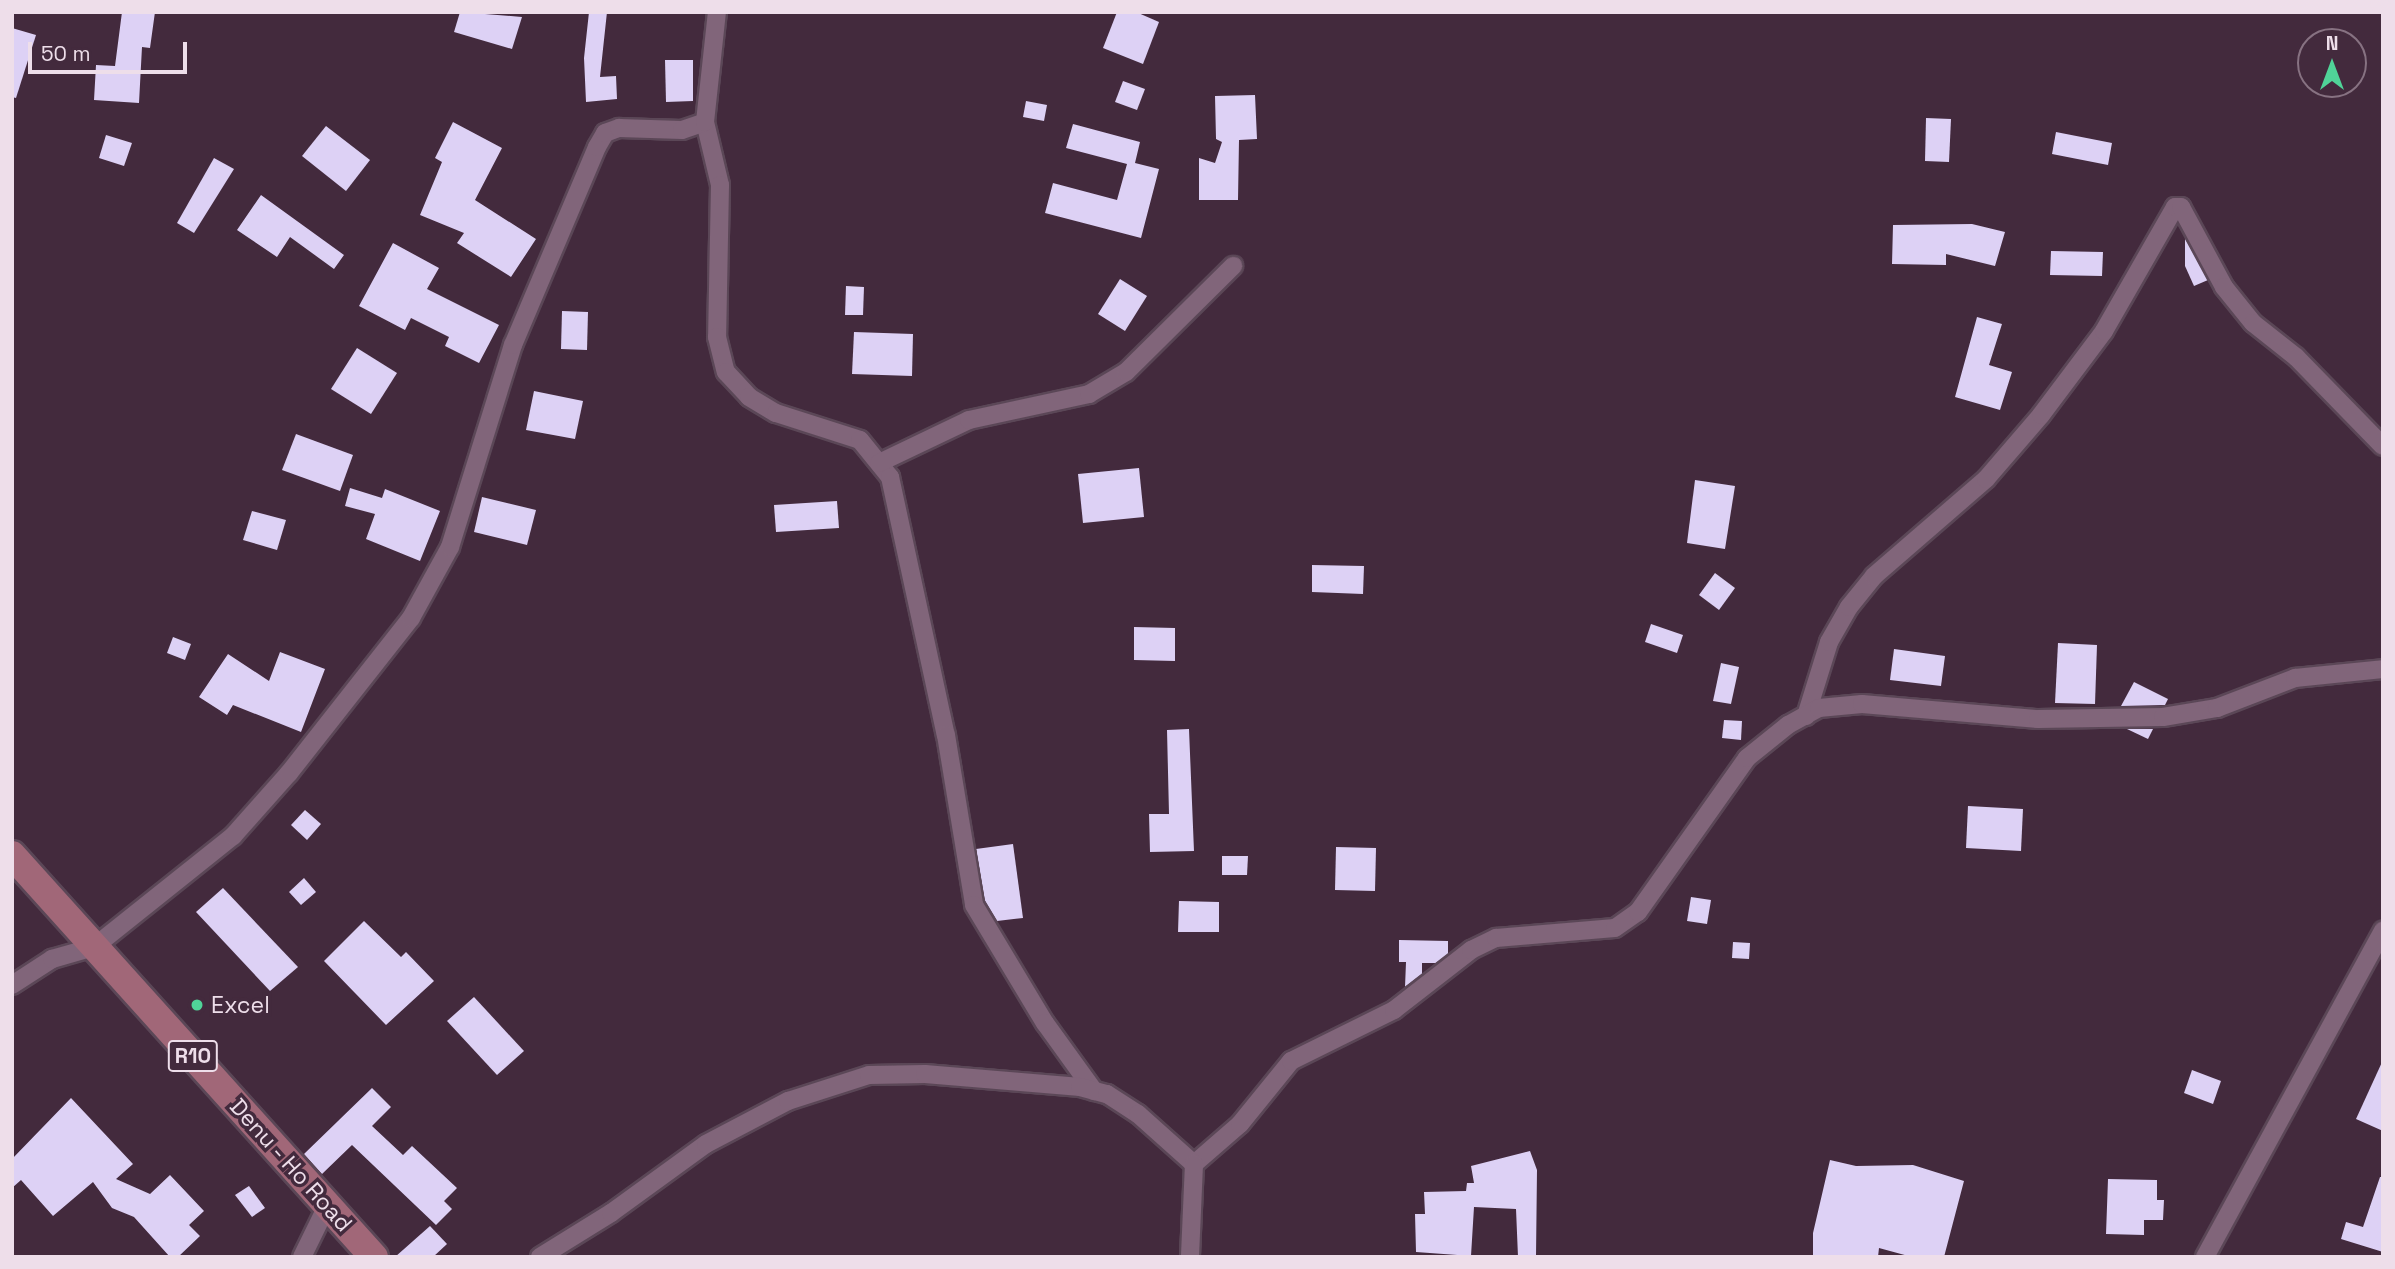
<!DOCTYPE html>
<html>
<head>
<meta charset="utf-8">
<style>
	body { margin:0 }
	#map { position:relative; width:2395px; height:1269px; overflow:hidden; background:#432a3d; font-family:"Space Grotesk",sans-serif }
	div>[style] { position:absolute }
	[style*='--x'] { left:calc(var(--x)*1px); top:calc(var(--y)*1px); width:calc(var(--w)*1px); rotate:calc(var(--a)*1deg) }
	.building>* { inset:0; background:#ddd1f5 }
	.roads { filter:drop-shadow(2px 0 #5b4757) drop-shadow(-2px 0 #5b4757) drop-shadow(0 2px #5b4757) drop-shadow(0 -2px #5b4757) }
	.minor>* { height:18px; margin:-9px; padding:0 9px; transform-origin:9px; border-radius:9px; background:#81657a }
	.primary>* { height:28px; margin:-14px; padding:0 14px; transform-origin:14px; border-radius:14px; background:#a16778 }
	.dots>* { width:19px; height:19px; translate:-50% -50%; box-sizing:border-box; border:4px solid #432a3d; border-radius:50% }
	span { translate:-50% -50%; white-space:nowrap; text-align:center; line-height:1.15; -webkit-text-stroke:7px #432a3d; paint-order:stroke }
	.shield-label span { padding:2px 5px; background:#432a3d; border:2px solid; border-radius:5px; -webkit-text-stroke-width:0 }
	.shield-label { font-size:21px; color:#eedeea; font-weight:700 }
	.poi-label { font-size:23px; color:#eedeea }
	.left { translate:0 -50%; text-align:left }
	.street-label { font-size:23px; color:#eedeea }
	.frame { position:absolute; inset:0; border:14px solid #eedeea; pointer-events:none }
	.north { position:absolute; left:2297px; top:28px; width:70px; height:70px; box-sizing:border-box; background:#432a3d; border:2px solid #877282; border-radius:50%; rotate:0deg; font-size:19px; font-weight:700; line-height:28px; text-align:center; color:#eedeea }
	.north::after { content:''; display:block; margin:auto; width:24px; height:32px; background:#50d398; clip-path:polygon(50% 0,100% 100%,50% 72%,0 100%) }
	.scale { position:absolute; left:28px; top:42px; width:159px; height:32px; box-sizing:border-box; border:4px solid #eedeea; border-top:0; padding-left:9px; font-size:21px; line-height:24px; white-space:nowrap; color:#eedeea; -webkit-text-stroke:5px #432a3d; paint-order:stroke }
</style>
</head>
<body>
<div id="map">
	<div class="building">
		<div style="clip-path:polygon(122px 12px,155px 12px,150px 48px,142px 47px,139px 103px,94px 100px,96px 65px,115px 66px)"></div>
		<div style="clip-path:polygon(460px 12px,522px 17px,512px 49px,454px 32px)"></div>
		<div style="clip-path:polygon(589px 12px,607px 12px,600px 77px,616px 76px,617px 99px,586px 102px,584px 58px)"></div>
		<div style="clip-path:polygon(1117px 12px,1136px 12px,1159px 22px,1143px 64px,1103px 48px)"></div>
		<div style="clip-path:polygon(12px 28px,36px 35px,16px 98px,12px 97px)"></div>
		<div style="clip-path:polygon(665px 60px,693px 60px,693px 101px,666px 102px)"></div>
		<div style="clip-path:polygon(1123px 81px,1145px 89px,1137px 110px,1115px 102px)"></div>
		<div style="clip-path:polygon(1255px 95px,1257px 139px,1239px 140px,1238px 200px,1199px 200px,1199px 158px,1215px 163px,1222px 142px,1216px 139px,1215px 96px)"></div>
		<div style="clip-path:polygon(1026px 101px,1047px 105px,1044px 121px,1023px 117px)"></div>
		<div style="clip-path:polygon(1926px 118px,1951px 119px,1949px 162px,1925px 161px)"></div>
		<div style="clip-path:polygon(453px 122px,502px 148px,475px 200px,536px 239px,511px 277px,457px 243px,464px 233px,420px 215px,442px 162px,435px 158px)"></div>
		<div style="clip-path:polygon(1073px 124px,1140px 142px,1135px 163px,1159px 169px,1141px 238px,1045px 213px,1053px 183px,1117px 200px,1127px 164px,1066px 148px)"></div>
		<div style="clip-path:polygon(326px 126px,370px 160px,346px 191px,302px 156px)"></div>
		<div style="clip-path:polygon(2056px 132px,2112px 143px,2108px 165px,2052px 154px)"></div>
		<div style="clip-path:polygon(106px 135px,132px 143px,124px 166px,99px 158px)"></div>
		<div style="clip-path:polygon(214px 158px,234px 169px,194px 233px,177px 223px)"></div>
		<div style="clip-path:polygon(261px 195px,344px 255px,334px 269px,290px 237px,277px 257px,237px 230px)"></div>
		<div style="clip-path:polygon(1972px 224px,2005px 232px,1995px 266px,1946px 254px,1946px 265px,1892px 264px,1893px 225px)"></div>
		<div style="clip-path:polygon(2185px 238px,2208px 280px,2194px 286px,2185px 266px)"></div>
		<div style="clip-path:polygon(393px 243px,439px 268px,427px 289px,499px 325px,479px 363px,445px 346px,449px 337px,411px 318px,405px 330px,359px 306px)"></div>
		<div style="clip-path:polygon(2051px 251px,2103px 252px,2102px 276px,2050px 275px)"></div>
		<div style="clip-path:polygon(1120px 279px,1147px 296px,1125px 331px,1098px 314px)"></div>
		<div style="clip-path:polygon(846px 286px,864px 287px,863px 315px,845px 315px)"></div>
		<div style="clip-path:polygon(562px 311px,588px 312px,587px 350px,561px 349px)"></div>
		<div style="clip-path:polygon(1977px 317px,2002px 324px,1989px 365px,2012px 372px,2000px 410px,1955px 397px)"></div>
		<div style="clip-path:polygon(854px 332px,913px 334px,912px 376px,852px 374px)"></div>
		<div style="clip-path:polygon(357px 348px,397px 373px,371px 414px,331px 389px)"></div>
		<div style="clip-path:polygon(534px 391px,583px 401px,575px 439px,526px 430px)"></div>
		<div style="clip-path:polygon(296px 434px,353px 455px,340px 491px,282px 470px)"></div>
		<div style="clip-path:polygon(1139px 468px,1144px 517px,1083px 523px,1078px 474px)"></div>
		<div style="clip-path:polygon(1695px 480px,1735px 486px,1725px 549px,1687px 543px)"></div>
		<div style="clip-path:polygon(350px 488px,382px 498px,385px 489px,440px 511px,420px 561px,366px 539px,375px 514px,345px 506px)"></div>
		<div style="clip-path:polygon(482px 497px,536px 510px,527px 545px,474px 532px)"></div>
		<div style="clip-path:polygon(837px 501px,839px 528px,776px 532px,774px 505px)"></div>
		<div style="clip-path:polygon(252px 511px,286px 520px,277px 550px,243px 540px)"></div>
		<div style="clip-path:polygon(1312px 565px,1364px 566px,1363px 594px,1312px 592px)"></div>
		<div style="clip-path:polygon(1715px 573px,1735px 588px,1719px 610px,1699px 595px)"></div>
		<div style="clip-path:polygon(1651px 624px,1683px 635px,1677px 653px,1645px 642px)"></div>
		<div style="clip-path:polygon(1134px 627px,1175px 628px,1175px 661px,1134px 660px)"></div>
		<div style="clip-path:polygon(173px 637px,191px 644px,185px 660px,167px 653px)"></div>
		<div style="clip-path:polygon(2058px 643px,2097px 645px,2095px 704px,2055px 703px)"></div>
		<div style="clip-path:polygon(1894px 649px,1945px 656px,1941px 686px,1890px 680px)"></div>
		<div style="clip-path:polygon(280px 652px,325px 669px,301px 732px,233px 705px,227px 715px,199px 697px,228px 654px,269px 681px)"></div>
		<div style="clip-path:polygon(1721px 663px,1739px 667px,1731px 704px,1713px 701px)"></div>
		<div style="clip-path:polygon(2134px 682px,2168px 699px,2165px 705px,2121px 706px)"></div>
		<div style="clip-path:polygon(1724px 720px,1742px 721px,1741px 740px,1722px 738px)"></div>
		<div style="clip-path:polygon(1189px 729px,1194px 851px,1150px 852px,1149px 814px,1169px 814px,1167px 730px)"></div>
		<div style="clip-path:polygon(2127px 729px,2153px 729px,2148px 739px)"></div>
		<div style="clip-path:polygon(1968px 806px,2023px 809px,2021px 851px,1966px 848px)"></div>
		<div style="clip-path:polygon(305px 810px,321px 824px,307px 840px,291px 825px)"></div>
		<div style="clip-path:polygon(1013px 844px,1023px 918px,997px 921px,985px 901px,976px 849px)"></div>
		<div style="clip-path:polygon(1336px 847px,1376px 848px,1375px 891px,1335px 890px)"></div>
		<div style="clip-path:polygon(1222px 856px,1248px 856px,1247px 875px,1222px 875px)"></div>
		<div style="clip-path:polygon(304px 878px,316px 892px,301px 905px,289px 892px)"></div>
		<div style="clip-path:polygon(223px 888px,298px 967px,270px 991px,196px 912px)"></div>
		<div style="clip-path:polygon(1691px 897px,1711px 900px,1707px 924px,1687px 921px)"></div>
		<div style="clip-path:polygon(1179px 901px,1219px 902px,1219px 932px,1178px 932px)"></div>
		<div style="clip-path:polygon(364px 921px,401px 957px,406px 952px,434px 981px,386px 1025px,324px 961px)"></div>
		<div style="clip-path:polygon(1399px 940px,1448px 941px,1448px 954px,1436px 963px,1422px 963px,1422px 974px,1405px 987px,1406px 962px,1399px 962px)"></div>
		<div style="clip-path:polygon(1733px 942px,1750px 943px,1749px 959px,1732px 958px)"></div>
		<div style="clip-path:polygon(474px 997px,524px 1051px,497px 1075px,447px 1021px)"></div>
		<div style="clip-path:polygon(2383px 1060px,2383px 1131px,2356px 1119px)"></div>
		<div style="clip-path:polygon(2192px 1070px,2221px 1081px,2213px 1104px,2184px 1093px)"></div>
		<div style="clip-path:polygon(372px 1088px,391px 1107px,372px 1126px,403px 1155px,412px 1146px,457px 1188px,444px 1201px,452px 1209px,436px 1225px,352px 1145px,322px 1174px,304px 1154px)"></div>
		<div style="clip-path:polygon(71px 1098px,133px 1164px,116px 1179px,150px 1194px,170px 1175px,204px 1211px,189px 1225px,200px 1236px,178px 1257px,170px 1257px,134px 1217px,112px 1208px,93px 1182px,53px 1216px,21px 1180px,12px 1188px,12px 1159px)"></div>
		<div style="clip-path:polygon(1530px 1151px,1537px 1170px,1536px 1257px,1518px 1257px,1516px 1209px,1474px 1207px,1471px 1256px,1416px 1252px,1415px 1214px,1425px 1214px,1424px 1192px,1466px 1191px,1467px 1183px,1474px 1183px,1471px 1166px)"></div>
		<div style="clip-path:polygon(1830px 1160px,1856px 1166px,1913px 1165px,1964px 1181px,1944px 1257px,1912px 1257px,1879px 1248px,1878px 1257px,1813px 1257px,1813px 1233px)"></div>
		<div style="clip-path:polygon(2380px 1177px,2383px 1177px,2383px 1252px,2341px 1239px,2346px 1222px,2363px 1227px)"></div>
		<div style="clip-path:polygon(2108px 1179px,2157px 1180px,2157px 1200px,2164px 1200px,2163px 1220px,2144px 1220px,2144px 1235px,2106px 1234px)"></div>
		<div style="clip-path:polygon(249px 1186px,265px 1208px,252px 1217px,235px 1195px)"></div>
		<div style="clip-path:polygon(430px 1226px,447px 1244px,433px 1257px,395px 1257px)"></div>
	</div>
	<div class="roads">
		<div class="minor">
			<div style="--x:705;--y:122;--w:65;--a:76.6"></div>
			<div style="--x:720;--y:185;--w:152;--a:91.1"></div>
			<div style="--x:717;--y:337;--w:36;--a:76"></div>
			<div style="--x:726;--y:372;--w:34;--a:47"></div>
			<div style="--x:749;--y:397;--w:31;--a:31"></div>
			<div style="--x:776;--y:413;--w:88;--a:17.8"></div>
			<div style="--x:860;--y:440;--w:48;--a:51"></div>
			<div style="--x:890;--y:477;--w:264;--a:77.8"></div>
			<div style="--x:946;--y:735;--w:172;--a:80.6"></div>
			<div style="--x:974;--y:905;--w:138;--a:59"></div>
			<div style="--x:1045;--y:1023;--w:84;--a:54.2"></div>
			<div style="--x:879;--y:463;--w:100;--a:-25.5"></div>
			<div style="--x:969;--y:420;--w:123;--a:-12.2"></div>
			<div style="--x:1089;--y:394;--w:43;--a:-30.7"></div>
			<div style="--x:1126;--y:372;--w:151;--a:-44.7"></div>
			<div style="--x:1806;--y:716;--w:77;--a:-72.7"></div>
			<div style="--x:1829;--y:642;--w:40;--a:-60.3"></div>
			<div style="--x:1849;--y:607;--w:40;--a:-51"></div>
			<div style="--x:1874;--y:576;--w:148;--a:-40.9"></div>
			<div style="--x:1986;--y:479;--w:84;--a:-49.3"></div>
			<div style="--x:2041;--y:415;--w:105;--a:-53.1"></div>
			<div style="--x:2104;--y:331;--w:143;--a:-60.2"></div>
			<div style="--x:2175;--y:207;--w:6;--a:0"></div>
			<div style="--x:2181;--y:207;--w:91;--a:61.7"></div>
			<div style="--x:2224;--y:287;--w:46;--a:51.1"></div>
			<div style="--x:2253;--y:323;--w:55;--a:38.3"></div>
			<div style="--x:2296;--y:357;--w:124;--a:45.7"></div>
			<div style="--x:12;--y:985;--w:48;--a:-33"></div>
			<div style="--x:52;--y:959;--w:44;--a:-15.9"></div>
			<div style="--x:94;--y:947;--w:178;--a:-38.6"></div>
			<div style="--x:233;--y:836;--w:84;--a:-48.4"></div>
			<div style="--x:289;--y:773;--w:197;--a:-51.8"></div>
			<div style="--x:411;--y:618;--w:81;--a:-61.2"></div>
			<div style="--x:450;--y:547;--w:212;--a:-72.7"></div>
			<div style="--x:513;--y:345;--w:215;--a:-67"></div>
			<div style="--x:597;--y:147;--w:16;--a:-60"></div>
			<div style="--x:605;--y:133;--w:15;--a:-20"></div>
			<div style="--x:619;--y:128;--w:63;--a:1.8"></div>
			<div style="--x:682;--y:130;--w:24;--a:-19"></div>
			<div style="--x:705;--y:122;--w:111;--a:-83.8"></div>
			<div style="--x:1194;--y:1164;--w:61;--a:-41"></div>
			<div style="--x:1240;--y:1124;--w:81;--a:-51"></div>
			<div style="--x:1291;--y:1061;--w:115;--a:-26.3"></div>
			<div style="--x:1394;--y:1010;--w:98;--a:-37.9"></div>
			<div style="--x:1471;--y:950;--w:28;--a:-26"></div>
			<div style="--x:1496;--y:938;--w:119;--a:-4.8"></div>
			<div style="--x:1615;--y:928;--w:28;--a:-35"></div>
			<div style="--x:1638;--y:912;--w:189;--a:-54.7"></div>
			<div style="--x:1747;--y:758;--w:53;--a:-38.8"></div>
			<div style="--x:1788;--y:725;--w:35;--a:-29"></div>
			<div style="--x:1819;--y:708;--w:43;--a:-5.3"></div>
			<div style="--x:1862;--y:704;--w:177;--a:4.9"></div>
			<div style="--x:2038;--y:719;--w:125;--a:-0.9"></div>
			<div style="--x:2163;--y:717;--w:55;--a:-9.5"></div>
			<div style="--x:2217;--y:708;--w:84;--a:-21"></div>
			<div style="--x:2295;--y:678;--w:88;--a:-5.8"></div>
			<div style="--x:302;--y:1257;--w:57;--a:-63.9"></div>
			<div style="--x:540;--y:1257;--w:84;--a:-31.8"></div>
			<div style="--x:611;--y:1213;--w:117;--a:-36"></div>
			<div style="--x:706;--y:1144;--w:93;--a:-27.7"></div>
			<div style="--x:788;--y:1101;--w:85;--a:-17.8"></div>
			<div style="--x:869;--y:1075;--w:56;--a:-1"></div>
			<div style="--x:925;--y:1074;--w:156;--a:4.8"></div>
			<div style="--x:1080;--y:1087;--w:28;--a:15"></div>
			<div style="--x:1107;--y:1094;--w:37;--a:33"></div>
			<div style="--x:1138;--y:1114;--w:75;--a:41.8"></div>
			<div style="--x:1194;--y:1164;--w:93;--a:92.5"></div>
			<div style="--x:2205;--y:1257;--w:372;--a:-61.4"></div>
		</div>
		<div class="primary">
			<div style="--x:12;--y:855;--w:541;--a:48"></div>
		</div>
	</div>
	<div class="dots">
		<div style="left:197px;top:1005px;background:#50d398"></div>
	</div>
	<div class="shield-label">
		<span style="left:193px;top:1056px">R10</span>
	</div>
	<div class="poi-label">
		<span class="left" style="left:211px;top:1005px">Excel</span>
	</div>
	<div class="street-label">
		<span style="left:291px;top:1165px;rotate:48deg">Denu - Ho Road</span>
	</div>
	<div class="frame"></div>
	<div class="north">N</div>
	<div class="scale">50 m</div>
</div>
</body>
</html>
